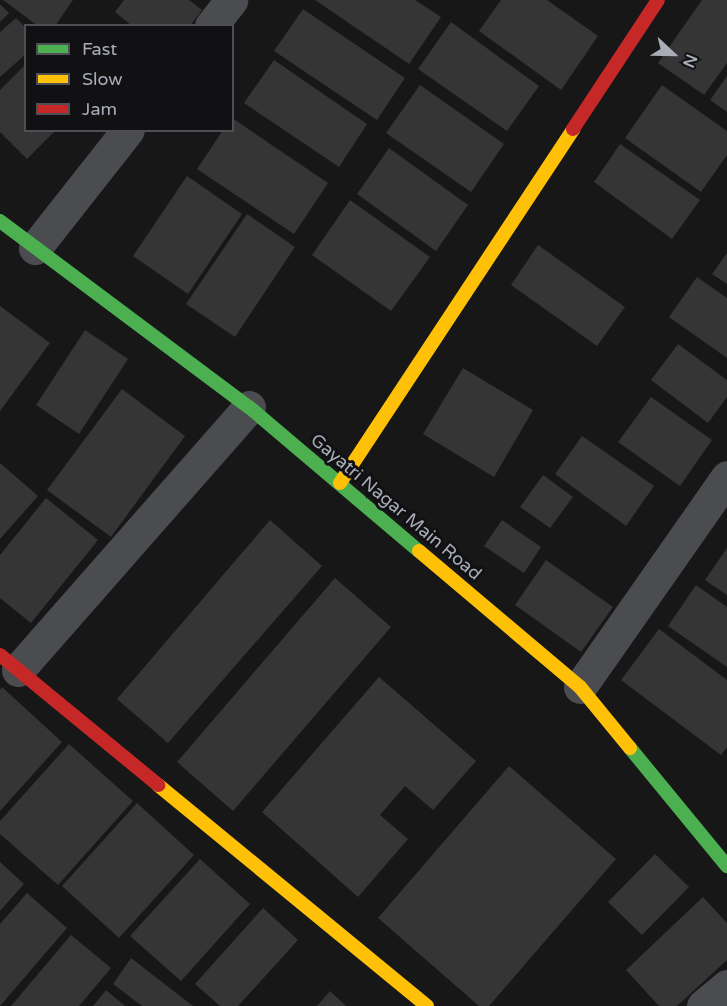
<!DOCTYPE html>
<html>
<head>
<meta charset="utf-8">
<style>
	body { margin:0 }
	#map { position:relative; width:727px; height:1006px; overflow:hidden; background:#171717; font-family:"Varela Round",sans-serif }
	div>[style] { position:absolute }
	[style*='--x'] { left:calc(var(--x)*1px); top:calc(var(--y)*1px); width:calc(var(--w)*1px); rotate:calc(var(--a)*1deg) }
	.building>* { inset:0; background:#353536 }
	.street>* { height:33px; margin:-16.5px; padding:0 16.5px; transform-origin:16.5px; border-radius:16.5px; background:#4b4c50 }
	.fast>* { height:14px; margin:-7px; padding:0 7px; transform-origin:7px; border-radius:7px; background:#4caf50 }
	.slow>* { height:14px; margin:-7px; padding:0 7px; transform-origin:7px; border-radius:7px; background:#ffc107 }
	.jam>* { height:14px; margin:-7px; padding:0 7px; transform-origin:7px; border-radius:7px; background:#c62828 }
	span { translate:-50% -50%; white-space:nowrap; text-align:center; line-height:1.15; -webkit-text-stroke:6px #111113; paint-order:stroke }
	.street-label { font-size:18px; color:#a8adb8 }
	.legend { position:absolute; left:24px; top:24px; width:210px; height:108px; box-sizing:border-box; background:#111113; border:2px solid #4d4f55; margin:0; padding:8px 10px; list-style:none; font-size:18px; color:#a8adb8 }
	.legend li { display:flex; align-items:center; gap:12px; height:30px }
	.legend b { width:30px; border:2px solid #4d4f55 }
	.north { position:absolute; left:643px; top:24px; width:60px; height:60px; -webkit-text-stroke:4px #111113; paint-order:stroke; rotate:112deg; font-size:16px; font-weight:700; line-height:24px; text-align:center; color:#a8adb8 }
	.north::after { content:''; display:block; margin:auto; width:21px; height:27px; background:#a8adb8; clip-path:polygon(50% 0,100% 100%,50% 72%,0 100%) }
</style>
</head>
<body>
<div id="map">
	<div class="building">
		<div style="clip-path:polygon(3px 0,73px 0,55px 26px,38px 26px)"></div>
		<div style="clip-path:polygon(124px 0,189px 0,202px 10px,190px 26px,132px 26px,115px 12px)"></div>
		<div style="clip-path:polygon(315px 0,415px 0,441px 17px,409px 64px)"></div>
		<div style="clip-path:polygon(501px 0,547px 0,598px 36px,561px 90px,479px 31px)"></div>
		<div style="clip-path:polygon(702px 0,727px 0,727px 63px,704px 95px,658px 63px)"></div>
		<div style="clip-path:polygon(0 4px,9px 13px,0 22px)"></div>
		<div style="clip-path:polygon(303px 9px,405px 78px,377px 120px,274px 51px)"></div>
		<div style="clip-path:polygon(16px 18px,26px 28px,26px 54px,0 77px,0 32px)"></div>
		<div style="clip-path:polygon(451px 22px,539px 86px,507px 131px,418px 69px)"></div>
		<div style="clip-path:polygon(274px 60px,367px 124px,339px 167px,244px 103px)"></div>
		<div style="clip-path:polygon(26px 64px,26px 130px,56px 130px,27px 159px,0 132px,0 90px)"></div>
		<div style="clip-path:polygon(727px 76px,727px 112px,710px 100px)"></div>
		<div style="clip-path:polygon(420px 85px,504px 144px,471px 192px,386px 133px)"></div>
		<div style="clip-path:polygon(662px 85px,727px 131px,727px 155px,701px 192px,625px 138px)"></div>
		<div style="clip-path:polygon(232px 118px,328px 183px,294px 234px,197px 169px,223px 130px,232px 130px)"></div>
		<div style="clip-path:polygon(620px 144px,700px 200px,672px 239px,594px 182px)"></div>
		<div style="clip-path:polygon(389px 148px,468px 205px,436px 251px,357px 194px)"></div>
		<div style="clip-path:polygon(187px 176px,242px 214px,188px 294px,133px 256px)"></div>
		<div style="clip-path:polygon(350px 200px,430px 257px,391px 311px,312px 255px)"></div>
		<div style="clip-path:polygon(247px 214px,295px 247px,235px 337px,186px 304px)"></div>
		<div style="clip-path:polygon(538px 245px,625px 307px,597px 346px,511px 285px)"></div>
		<div style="clip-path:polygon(727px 253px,727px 284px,712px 274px)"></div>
		<div style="clip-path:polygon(697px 277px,727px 298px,727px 358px,669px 317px)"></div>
		<div style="clip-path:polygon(0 306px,50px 343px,0 411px)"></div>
		<div style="clip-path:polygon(85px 330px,128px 359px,79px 434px,36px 405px)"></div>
		<div style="clip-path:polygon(678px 344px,727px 380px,727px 397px,708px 423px,651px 380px)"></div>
		<div style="clip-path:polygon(463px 368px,533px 410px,494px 477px,423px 434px)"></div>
		<div style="clip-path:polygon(122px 389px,185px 436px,111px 537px,47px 490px)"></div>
		<div style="clip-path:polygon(651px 397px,712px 440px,680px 486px,618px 442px)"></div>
		<div style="clip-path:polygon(582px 436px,654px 486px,626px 526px,555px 474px)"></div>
		<div style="clip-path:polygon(0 463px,38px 496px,0 539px)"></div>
		<div style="clip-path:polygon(543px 475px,573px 497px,550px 528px,520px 507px)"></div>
		<div style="clip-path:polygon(46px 498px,98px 540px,31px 623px,0 598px,0 555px)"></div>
		<div style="clip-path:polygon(270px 520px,322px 566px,168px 743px,117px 699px)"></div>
		<div style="clip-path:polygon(502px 520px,541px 547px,524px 573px,484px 546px)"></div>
		<div style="clip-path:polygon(727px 548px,727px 595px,705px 580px)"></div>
		<div style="clip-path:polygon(546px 560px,613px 607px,581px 652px,515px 605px)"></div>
		<div style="clip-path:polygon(335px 578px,391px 627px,233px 811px,177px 762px)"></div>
		<div style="clip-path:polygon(696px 585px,727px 607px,727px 667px,668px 626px)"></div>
		<div style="clip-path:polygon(659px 629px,727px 680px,727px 747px,721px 755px,621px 680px)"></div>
		<div style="clip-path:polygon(379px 677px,476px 761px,433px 810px,405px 786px,380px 815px,408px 839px,358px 897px,262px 812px)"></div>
		<div style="clip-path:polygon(2px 687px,62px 742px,0 811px,0 690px)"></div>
		<div style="clip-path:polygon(69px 744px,133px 801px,58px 885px,0 834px,0 821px)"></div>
		<div style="clip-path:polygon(509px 766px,616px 859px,489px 1006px,479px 1006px,378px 918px)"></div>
		<div style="clip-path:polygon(137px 803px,194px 855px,119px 938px,62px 886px)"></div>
		<div style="clip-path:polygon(655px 854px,689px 887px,642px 935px,608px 902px)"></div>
		<div style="clip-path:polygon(200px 859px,250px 904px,181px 981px,130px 936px)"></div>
		<div style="clip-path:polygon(0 862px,24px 884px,0 911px)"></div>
		<div style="clip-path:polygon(27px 893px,67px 928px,0 1006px,0 924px)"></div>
		<div style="clip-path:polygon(703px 897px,727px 923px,727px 960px,677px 1006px,659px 1006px,626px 970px)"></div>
		<div style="clip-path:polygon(263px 908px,298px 940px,238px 1006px,220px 1006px,195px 984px)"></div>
		<div style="clip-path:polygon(71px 935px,111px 968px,79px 1006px,11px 1006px)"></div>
		<div style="clip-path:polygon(131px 958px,193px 1006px,142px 1006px,113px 984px)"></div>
		<div style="clip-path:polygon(106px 990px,125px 1006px,93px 1006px)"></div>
		<div style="clip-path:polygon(330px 991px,346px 1006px,317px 1006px)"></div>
	</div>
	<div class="street">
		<div style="--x:211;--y:26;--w:33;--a:-52"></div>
		<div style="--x:35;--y:248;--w:150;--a:-51.8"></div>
		<div style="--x:18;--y:670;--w:350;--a:-48.7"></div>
		<div style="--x:580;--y:687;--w:256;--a:-55"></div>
		<div style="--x:703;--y:1006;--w:31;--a:-40"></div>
	</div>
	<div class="fast">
		<div style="--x:0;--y:221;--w:311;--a:36.8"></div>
		<div style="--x:249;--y:407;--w:223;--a:40.3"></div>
		<div style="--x:630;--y:748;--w:153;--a:50.6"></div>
	</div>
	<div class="slow">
		<div style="--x:340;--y:483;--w:424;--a:-56.6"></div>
		<div style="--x:419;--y:551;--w:211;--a:40.2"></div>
		<div style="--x:580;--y:687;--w:79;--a:50.7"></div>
		<div style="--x:158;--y:785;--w:348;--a:39.4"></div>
	</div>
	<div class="jam">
		<div style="--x:573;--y:129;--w:154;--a:-56.6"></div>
		<div style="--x:0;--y:655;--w:205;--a:39.4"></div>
	</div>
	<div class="street-label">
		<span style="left:396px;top:507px;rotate:40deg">Gayatri Nagar Main Road</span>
	</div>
	<ul class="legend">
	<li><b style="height:8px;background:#4caf50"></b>Fast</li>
	<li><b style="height:8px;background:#ffc107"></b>Slow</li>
	<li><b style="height:8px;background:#c62828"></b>Jam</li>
	</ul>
	<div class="north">N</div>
</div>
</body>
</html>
